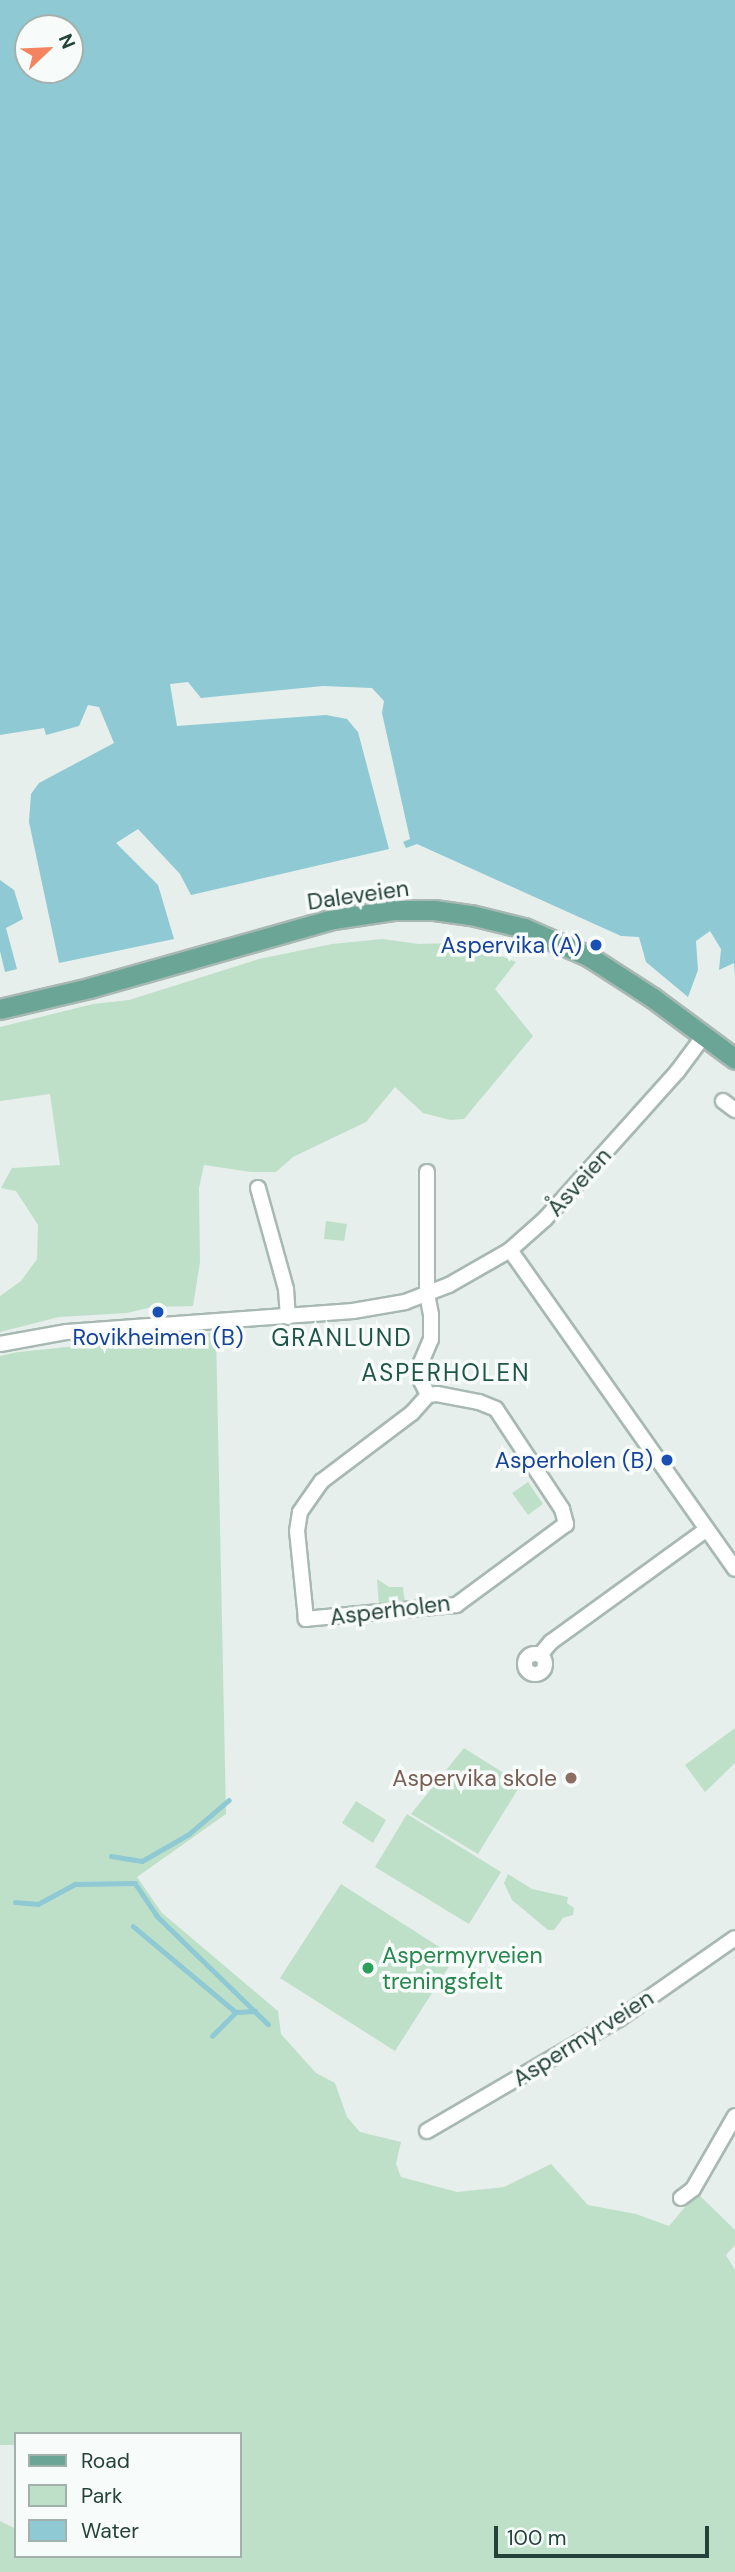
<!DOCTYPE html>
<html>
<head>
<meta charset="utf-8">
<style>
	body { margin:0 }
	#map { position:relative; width:735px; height:2572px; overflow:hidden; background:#e6efeb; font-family:"DM Sans",sans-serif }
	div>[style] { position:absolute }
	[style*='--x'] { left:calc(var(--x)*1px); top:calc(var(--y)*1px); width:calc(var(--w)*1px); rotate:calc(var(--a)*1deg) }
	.green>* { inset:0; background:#bfe0c8 }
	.water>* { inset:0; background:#8ec9d4 }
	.stream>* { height:4.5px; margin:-2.25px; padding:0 2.25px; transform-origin:2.25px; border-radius:2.25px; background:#8ec9d4 }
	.roads { filter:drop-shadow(2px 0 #a8b8b2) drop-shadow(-2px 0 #a8b8b2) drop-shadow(0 2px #a8b8b2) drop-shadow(0 -2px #a8b8b2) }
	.minor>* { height:14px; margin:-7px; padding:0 7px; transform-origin:7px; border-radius:7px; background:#fff }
	.minor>.ring { margin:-7px; padding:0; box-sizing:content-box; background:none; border:14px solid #fff; border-radius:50% }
	.major>* { height:19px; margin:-9.5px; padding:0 9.5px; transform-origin:9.5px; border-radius:9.5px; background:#6aa596 }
	.dots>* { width:19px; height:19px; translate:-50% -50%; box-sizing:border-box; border:4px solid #f7fbf9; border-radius:50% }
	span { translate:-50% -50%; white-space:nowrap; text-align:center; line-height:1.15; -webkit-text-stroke:7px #f7fbf9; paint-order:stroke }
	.street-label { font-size:23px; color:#24423a }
	.transit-label { font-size:23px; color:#164399 }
	.right { translate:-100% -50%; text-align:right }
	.education-label { font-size:23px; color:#785e54 }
	.leisure-label { font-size:23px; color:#27864d }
	.left { translate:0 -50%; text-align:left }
	.neighbourhood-label { font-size:24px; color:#1f5548; letter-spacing:2px }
	.legend { position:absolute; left:14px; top:2432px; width:228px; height:126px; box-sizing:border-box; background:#f7fbf9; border:2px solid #a3b1ad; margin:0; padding:9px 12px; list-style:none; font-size:21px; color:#24423a }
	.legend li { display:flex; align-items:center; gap:14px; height:35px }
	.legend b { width:35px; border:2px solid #a3b1ad }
	.north { position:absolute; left:14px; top:14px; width:70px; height:70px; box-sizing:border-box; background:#f7fbf9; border:2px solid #a3b1ad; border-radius:50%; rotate:67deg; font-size:19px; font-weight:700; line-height:28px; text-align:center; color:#24423a }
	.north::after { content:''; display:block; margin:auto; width:24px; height:32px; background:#f4845f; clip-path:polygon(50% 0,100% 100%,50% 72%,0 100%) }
	.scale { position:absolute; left:494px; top:2526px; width:215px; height:32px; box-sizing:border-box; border:4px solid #24423a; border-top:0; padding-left:9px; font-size:21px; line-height:24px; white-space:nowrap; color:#24423a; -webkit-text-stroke:5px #f7fbf9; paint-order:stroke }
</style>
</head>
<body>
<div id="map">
	<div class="green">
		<div style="clip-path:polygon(382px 939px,419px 944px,452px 943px,492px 952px,516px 962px,495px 989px,533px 1036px,464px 1119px,450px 1120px,423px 1113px,395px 1087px,366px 1122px,293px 1157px,276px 1172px,251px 1172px,204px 1165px,199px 1188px,200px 1262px,193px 1306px,152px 1307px,127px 1313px,59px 1317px,0 1332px,0 1296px,21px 1281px,37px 1259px,38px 1225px,16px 1191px,1px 1188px,12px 1168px,60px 1165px,50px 1094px,0 1101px,0 1027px,93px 1004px,129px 1000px,259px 959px,332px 944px)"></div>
		<div style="clip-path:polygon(326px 1221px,347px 1224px,344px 1241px,324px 1239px)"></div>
		<div style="clip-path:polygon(216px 1332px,226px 1814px,137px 1877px,162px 1913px,278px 2011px,281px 2034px,316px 2073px,335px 2083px,347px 2117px,360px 2132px,401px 2142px,396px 2164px,401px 2177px,457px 2192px,504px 2187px,551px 2164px,588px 2205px,636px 2214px,669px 2226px,697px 2193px,735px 2230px,735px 2245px,726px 2255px,735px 2270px,735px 2572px,0 2572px,0 2521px,16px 2529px,16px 2556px,240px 2556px,240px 2434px,16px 2434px,16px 2445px,0 2445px,0 1356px,18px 1352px)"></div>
		<div style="clip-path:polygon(528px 1482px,543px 1504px,528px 1515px,512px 1493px)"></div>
		<div style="clip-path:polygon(377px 1579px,389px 1587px,403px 1587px,405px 1603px,379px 1606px)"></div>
		<div style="clip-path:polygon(735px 1728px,735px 1763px,705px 1792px,685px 1765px)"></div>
		<div style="clip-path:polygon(464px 1748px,521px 1784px,478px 1854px,411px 1814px)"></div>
		<div style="clip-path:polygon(356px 1801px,386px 1820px,373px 1843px,342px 1823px)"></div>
		<div style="clip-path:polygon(407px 1814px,501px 1872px,469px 1924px,375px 1867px)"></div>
		<div style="clip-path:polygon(508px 1874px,532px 1889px,568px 1897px,567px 1903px,574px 1908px,573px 1915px,563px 1918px,554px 1930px,548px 1930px,512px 1900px,504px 1883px)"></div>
		<div style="clip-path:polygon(341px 1884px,455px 1957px,395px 2051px,280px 1978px)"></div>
	</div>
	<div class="water">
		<div style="clip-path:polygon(evenodd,0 0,735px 0,735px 975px,734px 963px,719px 970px,721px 949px,710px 931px,696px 941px,698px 970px,688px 997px,646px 962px,639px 937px,621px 936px,417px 844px,406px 848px,403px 842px,410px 839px,382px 713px,384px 701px,372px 688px,323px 686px,201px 698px,188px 682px,170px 684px,177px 726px,326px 715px,347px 719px,358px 732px,389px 849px,191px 895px,180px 874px,138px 829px,116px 843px,158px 885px,174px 939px,59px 963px,29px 822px,31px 794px,39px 783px,114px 743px,99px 707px,88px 705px,79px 726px,46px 735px,44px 728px,0 735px,0 0,70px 28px,70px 70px,28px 70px,28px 28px,70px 28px)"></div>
		<div style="clip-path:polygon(0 880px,14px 890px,23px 919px,6px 928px,17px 969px,5px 972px,0 951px)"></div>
	</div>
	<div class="stream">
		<div style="--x:111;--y:1856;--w:31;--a:9"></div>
		<div style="--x:142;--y:1861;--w:54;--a:-29.9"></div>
		<div style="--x:189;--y:1834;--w:52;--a:-40.4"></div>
		<div style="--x:15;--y:1902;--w:23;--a:5"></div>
		<div style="--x:38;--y:1904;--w:42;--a:-28.4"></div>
		<div style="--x:75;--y:1884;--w:60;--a:-1"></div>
		<div style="--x:135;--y:1883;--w:40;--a:56"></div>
		<div style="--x:157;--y:1916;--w:155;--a:44.2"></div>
		<div style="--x:133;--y:1926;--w:134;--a:39.9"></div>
		<div style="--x:212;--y:2036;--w:34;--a:-45"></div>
		<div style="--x:236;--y:2012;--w:19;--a:-3"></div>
	</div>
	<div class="roads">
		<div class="minor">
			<div style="--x:723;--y:1101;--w:15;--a:37"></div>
			<div style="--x:427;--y:1172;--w:122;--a:90"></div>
			<div style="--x:427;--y:1294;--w:21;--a:79"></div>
			<div style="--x:431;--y:1315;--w:24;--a:90"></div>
			<div style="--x:431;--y:1339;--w:26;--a:113"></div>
			<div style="--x:421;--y:1363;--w:14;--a:98"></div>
			<div style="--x:419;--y:1377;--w:20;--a:63"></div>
			<div style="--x:258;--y:1188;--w:105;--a:74.5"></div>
			<div style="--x:286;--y:1289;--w:28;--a:86"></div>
			<div style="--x:510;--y:1250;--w:390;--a:54.8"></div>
			<div style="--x:0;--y:1344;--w:68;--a:-10.2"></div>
			<div style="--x:67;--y:1332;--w:287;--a:-4.2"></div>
			<div style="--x:353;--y:1311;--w:53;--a:-9.8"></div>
			<div style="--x:405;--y:1302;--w:47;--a:-21.1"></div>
			<div style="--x:449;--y:1285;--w:70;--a:-29.8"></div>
			<div style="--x:510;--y:1250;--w:47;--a:-41.5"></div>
			<div style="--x:545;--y:1219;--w:198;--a:-48.1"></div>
			<div style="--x:677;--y:1072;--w:44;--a:-53.4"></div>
			<div style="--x:437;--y:1394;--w:43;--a:10.8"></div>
			<div style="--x:479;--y:1402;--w:18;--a:22"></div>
			<div style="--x:496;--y:1409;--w:120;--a:56.6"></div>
			<div style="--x:562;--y:1509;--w:16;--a:75"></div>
			<div style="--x:566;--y:1524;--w:137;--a:143.6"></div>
			<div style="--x:456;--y:1605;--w:151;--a:174.7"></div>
			<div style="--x:306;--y:1619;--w:88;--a:-95.8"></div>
			<div style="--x:297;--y:1531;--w:19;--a:-81"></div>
			<div style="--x:300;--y:1512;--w:38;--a:-55"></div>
			<div style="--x:322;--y:1481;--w:113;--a:-37.1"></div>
			<div style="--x:412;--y:1413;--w:24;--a:-48"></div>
			<div style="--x:428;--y:1395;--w:9;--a:-6"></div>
			<div class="ring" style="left:525px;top:1654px;width:6px;height:6px"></div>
			<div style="--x:540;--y:1655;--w:17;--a:-50"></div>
			<div style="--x:551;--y:1642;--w:191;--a:-35.9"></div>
			<div style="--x:427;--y:2131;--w:222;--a:-30.3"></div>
			<div style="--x:619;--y:2019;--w:141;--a:-34.9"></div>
			<div style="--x:681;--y:2198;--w:15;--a:-37"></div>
			<div style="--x:693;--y:2189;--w:84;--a:-60.1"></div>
		</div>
		<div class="major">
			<div style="--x:0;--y:1009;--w:91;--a:-13.3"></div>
			<div style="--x:89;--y:988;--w:254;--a:-15.8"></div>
			<div style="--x:333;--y:919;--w:62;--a:-8.4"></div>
			<div style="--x:394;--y:910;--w:40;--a:0"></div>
			<div style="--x:434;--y:910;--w:37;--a:8"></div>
			<div style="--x:471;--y:915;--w:55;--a:13.8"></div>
			<div style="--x:524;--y:928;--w:70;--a:23.6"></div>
			<div style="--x:588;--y:956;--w:77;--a:32.9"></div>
			<div style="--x:653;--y:998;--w:102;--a:36.6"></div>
		</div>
	</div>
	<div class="dots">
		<div style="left:596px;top:945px;background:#1a4fb4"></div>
		<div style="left:158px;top:1312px;background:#1a4fb4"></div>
		<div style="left:667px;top:1460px;background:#1a4fb4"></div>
		<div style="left:571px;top:1778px;background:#8d6e63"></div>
		<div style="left:368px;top:1968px;background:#2e9e5b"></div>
	</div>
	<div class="street-label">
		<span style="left:358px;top:895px;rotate:-8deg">Daleveien</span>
		<span style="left:579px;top:1182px;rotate:-48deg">Åsveien</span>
		<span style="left:390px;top:1610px;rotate:-7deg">Asperholen</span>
		<span style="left:583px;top:2038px;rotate:-32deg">Aspermyrveien</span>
	</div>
	<div class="transit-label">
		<span class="right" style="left:582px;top:945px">Aspervika (A)</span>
		<span style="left:158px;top:1337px">Rovikheimen (B)</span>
		<span class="right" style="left:653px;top:1460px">Asperholen (B)</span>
	</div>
	<div class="education-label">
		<span class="right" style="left:557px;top:1778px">Aspervika skole</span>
	</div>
	<div class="leisure-label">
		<span class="left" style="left:382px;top:1968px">Aspermyrveien<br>treningsfelt</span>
	</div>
	<div class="neighbourhood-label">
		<span style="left:342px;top:1338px">GRANLUND</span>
		<span style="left:446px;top:1373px">ASPERHOLEN</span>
	</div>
	<ul class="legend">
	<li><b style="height:9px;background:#6aa596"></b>Road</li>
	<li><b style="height:19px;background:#bfe0c8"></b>Park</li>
	<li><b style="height:19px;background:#8ec9d4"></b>Water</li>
	</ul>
	<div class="north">N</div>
	<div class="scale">100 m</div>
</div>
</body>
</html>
